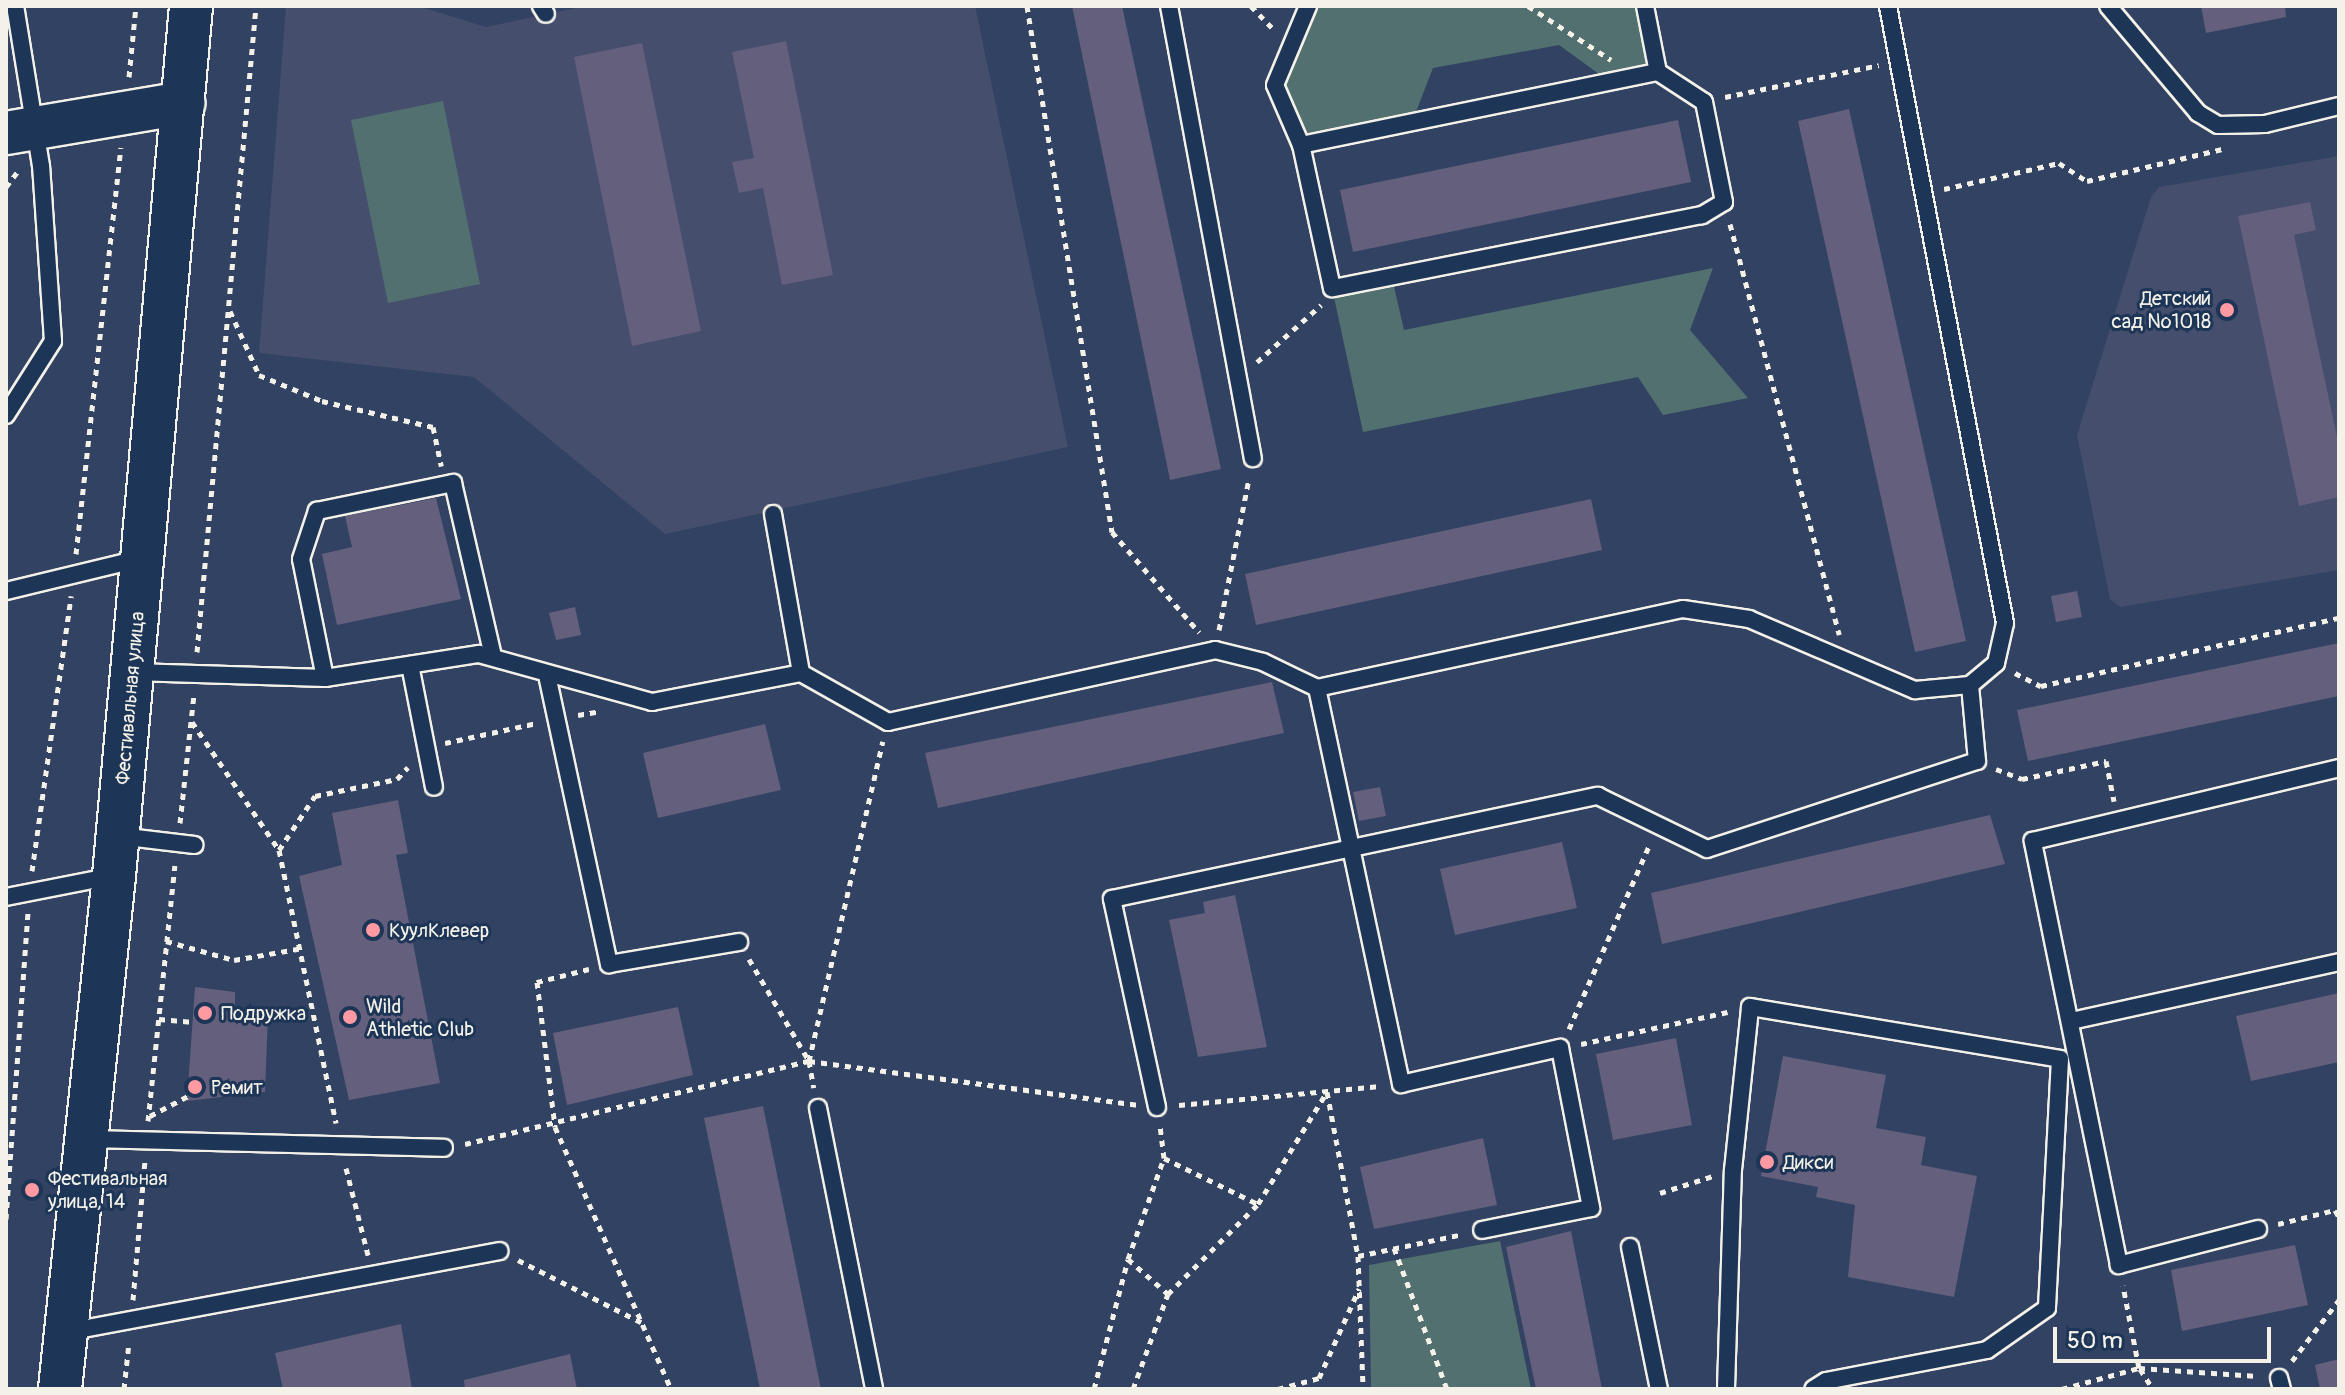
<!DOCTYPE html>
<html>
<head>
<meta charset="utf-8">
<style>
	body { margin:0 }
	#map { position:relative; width:2345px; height:1395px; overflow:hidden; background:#324262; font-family:Pangolin,sans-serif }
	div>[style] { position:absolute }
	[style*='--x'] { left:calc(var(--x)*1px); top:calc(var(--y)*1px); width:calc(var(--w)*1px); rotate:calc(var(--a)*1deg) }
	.built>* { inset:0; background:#454e6d }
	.green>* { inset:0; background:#52706f }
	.building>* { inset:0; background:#635f7c }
	.path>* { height:5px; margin-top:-2.5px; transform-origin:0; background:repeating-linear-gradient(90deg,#f4f1e8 0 6px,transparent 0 12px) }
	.roads { filter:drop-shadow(2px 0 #f4f1e8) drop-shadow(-2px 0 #f4f1e8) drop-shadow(0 2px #f4f1e8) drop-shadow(0 -2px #f4f1e8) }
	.lane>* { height:16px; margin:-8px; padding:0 8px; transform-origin:8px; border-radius:8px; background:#1d3557 }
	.secondary>* { height:42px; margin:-21px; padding:0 21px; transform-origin:21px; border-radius:21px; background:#1d3557 }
	.dots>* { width:22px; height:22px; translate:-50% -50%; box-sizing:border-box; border:4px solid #1d3557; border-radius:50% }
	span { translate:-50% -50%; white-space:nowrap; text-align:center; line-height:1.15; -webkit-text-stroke:6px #1d3557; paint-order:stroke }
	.poi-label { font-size:20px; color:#f4f1e8 }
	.right { translate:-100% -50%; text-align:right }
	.left { translate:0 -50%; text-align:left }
	.street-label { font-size:20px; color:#f4f1e8 }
	.frame { position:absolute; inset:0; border:8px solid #f4f1e8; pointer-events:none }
	.scale { position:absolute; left:2053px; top:1327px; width:218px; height:36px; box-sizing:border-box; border:4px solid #f4f1e8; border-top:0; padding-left:10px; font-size:24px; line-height:28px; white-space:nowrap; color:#f4f1e8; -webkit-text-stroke:6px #1d3557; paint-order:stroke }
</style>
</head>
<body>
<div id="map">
	<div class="built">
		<div style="clip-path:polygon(286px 6px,418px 6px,486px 27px,585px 6px,975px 6px,1068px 447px,665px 534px,474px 377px,259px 353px)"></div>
		<div style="clip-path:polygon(2339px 156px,2339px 570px,2120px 607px,2110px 599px,2077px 435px,2151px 197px,2159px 187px)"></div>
	</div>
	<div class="green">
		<div style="clip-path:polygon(1308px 6px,1645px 6px,1658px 72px,1610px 82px,1559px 45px,1433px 68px,1412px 122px,1301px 145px,1275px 85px)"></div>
		<div style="clip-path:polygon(443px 101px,480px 284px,388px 303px,351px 120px)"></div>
		<div style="clip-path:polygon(1713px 268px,1690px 330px,1748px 398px,1663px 415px,1638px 377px,1363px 432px,1332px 288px,1392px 278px,1404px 330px)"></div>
		<div style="clip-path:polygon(1500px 1241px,1531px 1389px,1371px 1389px,1369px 1265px)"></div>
	</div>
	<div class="building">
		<div style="clip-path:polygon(1072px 6px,1122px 6px,1221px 469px,1170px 480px)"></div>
		<div style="clip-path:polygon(2201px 6px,2285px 6px,2286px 17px,2206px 33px)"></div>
		<div style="clip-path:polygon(786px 41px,833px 275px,782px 285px,763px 188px,739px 193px,732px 162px,754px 158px,732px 52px)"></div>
		<div style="clip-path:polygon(642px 43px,701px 331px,632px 346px,574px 57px)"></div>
		<div style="clip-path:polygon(1849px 109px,1966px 641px,1915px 652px,1798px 121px)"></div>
		<div style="clip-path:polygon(1678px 120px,1691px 182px,1353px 252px,1340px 190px)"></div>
		<div style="clip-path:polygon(2310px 202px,2316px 230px,2294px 235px,2339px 446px,2339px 497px,2299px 506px,2238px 216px)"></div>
		<div style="clip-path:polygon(436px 498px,461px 599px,337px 625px,322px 554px,352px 547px,345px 516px)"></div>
		<div style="clip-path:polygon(1591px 499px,1602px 550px,1256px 625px,1245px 574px)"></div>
		<div style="clip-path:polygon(2077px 591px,2082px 617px,2056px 622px,2051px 596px)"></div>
		<div style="clip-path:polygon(575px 607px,581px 635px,556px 640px,549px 613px)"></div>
		<div style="clip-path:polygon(2339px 643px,2339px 696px,2028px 761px,2017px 710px)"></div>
		<div style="clip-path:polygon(1272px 682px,1284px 733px,938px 808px,925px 753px)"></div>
		<div style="clip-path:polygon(765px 724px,781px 790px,658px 818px,643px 753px)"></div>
		<div style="clip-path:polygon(1380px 787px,1386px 816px,1359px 821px,1353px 792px)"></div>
		<div style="clip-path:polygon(398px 800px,408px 853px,396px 855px,440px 1083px,349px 1100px,299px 876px,342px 865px,332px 813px)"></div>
		<div style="clip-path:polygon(1990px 815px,2005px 864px,1662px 944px,1651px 893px)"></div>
		<div style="clip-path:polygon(1562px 842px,1577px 908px,1455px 935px,1440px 869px)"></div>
		<div style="clip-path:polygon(1235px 895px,1267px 1047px,1198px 1057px,1169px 920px,1205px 913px,1203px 902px)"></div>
		<div style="clip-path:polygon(195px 987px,235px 992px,235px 1009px,268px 1015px,265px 1092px,187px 1101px)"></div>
		<div style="clip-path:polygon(2339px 993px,2339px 1062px,2251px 1081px,2236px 1016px)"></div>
		<div style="clip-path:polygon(678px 1007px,693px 1075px,567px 1105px,553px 1033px)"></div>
		<div style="clip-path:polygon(1676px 1038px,1692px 1125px,1613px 1140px,1596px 1054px)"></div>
		<div style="clip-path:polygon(1783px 1056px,1886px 1075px,1876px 1128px,1926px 1137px,1921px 1165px,1977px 1176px,1954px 1297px,1848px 1277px,1855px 1205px,1816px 1197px,1818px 1187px,1761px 1176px)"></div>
		<div style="clip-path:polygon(763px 1106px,821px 1389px,760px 1389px,704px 1118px)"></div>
		<div style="clip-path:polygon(1483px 1138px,1497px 1205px,1374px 1229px,1360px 1167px)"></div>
		<div style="clip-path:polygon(1571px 1231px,1602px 1389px,1536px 1389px,1506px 1247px)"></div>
		<div style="clip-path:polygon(2295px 1245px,2308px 1305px,2182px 1331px,2171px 1270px)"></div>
		<div style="clip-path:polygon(401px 1324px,412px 1389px,283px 1389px,275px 1353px)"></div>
		<div style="clip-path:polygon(570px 1354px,577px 1389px,465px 1389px,464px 1380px)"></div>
		<div style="clip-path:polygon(2339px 1359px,2339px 1389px,2320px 1389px,2315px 1365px)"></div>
	</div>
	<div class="path">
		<div style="--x:1027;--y:6;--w:533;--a:80.82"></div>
		<div style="--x:1112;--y:532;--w:133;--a:49"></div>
		<div style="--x:1251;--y:6;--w:33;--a:46"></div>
		<div style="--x:1528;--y:6;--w:99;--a:33"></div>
		<div style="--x:129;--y:77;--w:71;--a:-84.4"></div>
		<div style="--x:1725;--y:97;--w:157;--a:-11.7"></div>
		<div style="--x:6;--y:187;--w:20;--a:-53"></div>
		<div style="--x:1944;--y:189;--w:118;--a:-12.7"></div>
		<div style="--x:2059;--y:163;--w:33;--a:33"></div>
		<div style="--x:2087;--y:181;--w:139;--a:-13.3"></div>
		<div style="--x:1730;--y:224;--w:425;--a:75.1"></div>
		<div style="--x:230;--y:311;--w:70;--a:65.6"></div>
		<div style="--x:259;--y:375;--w:68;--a:22.4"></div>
		<div style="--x:322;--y:401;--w:114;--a:13.2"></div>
		<div style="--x:433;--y:427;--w:40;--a:78"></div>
		<div style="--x:1257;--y:362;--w:86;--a:-41.7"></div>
		<div style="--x:76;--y:554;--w:409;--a:-83.7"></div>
		<div style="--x:1219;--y:630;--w:154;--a:-78.8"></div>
		<div style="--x:197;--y:652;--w:649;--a:-84.78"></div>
		<div style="--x:2015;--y:673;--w:29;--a:27"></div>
		<div style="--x:2041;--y:686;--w:306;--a:-12.9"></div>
		<div style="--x:578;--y:715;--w:22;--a:-10"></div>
		<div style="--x:192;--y:722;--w:155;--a:55.8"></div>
		<div style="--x:279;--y:850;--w:279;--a:78.2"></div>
		<div style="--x:445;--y:743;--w:94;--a:-12.3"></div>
		<div style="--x:1996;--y:769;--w:28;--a:21"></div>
		<div style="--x:2022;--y:779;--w:86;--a:-12.1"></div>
		<div style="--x:2106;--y:761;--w:41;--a:78.7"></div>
		<div style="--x:180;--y:823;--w:130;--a:-83.8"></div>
		<div style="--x:279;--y:850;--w:65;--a:-56.3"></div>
		<div style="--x:315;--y:796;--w:84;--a:-11.7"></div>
		<div style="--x:397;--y:779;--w:16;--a:-47"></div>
		<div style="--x:32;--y:871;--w:278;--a:-81.9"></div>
		<div style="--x:166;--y:941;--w:71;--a:15.6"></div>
		<div style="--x:234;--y:960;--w:70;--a:-9.9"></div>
		<div style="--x:749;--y:959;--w:118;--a:59.5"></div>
		<div style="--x:809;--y:1061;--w:27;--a:80"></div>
		<div style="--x:589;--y:969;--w:54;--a:166"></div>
		<div style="--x:537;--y:982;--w:146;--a:82.9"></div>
		<div style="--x:555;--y:1127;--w:287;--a:66.1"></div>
		<div style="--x:159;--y:1019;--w:32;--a:5"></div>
		<div style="--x:1569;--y:1029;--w:202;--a:-66.4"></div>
		<div style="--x:1581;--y:1044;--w:150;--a:-12.3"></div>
		<div style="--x:809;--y:1061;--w:331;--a:7.6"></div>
		<div style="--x:1179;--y:1105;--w:202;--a:-5.4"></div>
		<div style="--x:150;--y:1116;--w:43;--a:-27.8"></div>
		<div style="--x:148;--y:1121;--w:257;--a:-84"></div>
		<div style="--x:465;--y:1144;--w:354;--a:-13.6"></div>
		<div style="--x:809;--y:1061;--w:328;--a:-77"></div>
		<div style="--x:1164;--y:1158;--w:105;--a:26.1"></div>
		<div style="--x:346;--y:1168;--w:90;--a:75.8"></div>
		<div style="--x:1660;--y:1193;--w:56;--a:-17.8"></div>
		<div style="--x:6;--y:1219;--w:307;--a:-85.9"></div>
		<div style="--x:2278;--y:1224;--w:59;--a:-13.8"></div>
		<div style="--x:2335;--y:1210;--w:8;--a:60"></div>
		<div style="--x:1394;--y:1248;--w:151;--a:69.4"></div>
		<div style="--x:1358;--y:1256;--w:133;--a:87.8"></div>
		<div style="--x:1128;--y:1259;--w:53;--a:41.2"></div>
		<div style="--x:518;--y:1260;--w:138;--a:26.8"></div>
		<div style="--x:133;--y:1300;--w:142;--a:-85.1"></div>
		<div style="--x:2292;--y:1361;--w:77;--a:-52.4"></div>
		<div style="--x:2139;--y:1368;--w:119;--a:3.8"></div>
		<div style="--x:2140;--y:1369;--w:24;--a:57"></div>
		<div style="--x:124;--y:1389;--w:47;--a:-83.9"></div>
		<div style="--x:1094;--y:1389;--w:134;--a:-75.3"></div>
		<div style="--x:1128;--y:1259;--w:107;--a:-70.4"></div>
		<div style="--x:1164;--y:1158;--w:33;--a:-97"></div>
		<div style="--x:1133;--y:1389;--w:101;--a:-69.8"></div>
		<div style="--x:1168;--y:1294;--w:127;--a:-45"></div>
		<div style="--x:1258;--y:1204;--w:132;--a:-58.4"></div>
		<div style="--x:1327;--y:1092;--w:167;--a:79.3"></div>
		<div style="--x:1358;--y:1256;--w:107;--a:-11.8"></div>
		<div style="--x:1278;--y:1389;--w:42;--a:-15"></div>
		<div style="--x:1319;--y:1378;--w:98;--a:-65.8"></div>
		<div style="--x:2062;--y:1389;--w:80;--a:-15.3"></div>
		<div style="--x:2139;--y:1368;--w:84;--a:-101"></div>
	</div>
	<div class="roads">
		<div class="lane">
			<div style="--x:541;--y:6;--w:9;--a:58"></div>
			<div style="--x:1169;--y:6;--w:460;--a:79.5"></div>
			<div style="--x:1645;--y:6;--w:67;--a:78.9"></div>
			<div style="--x:2108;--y:6;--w:140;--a:49.9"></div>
			<div style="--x:2198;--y:113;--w:23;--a:31"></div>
			<div style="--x:2218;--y:125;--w:47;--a:-1.2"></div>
			<div style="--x:2265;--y:124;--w:76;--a:-13.7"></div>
			<div style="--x:1301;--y:145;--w:364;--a:-11.6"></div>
			<div style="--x:1658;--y:72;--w:55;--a:33.1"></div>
			<div style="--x:1704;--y:102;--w:102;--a:78.7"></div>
			<div style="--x:1724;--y:202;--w:26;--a:149"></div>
			<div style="--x:1702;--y:215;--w:377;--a:168.8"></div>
			<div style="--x:1332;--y:288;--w:146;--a:-102.2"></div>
			<div style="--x:1301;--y:145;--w:65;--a:-113.4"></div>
			<div style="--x:1275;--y:85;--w:86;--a:-67.3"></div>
			<div style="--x:6;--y:415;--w:88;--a:-57.6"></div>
			<div style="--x:53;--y:341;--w:175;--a:-93.9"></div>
			<div style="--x:41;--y:166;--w:162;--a:-99.2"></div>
			<div style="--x:773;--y:514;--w:161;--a:80"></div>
			<div style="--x:6;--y:591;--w:140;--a:-13.6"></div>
			<div style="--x:410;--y:665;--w:124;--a:78.9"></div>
			<div style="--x:133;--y:672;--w:192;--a:1.8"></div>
			<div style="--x:325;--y:678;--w:156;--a:-8.9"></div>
			<div style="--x:479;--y:654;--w:180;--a:15.5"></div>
			<div style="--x:652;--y:702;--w:152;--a:-11"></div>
			<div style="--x:801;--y:673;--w:100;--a:29.4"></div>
			<div style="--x:888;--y:722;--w:335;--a:-12.4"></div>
			<div style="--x:1215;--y:650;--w:49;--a:14"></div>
			<div style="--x:1263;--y:662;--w:60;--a:25.7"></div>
			<div style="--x:1317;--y:688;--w:374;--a:-12.2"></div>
			<div style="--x:1683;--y:609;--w:67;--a:8.6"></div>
			<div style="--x:1749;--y:619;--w:181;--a:23.2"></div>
			<div style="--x:1915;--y:690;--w:55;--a:-5.2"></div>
			<div style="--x:1970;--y:685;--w:34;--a:-40"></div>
			<div style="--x:1996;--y:663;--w:41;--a:-77.3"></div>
			<div style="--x:2005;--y:623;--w:628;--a:-100.74"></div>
			<div style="--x:547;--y:675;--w:296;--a:77.9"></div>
			<div style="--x:609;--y:964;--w:132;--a:-9.6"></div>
			<div style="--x:325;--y:678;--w:121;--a:-101.4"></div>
			<div style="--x:301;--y:559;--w:51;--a:-71.6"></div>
			<div style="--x:317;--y:511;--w:139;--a:-11.6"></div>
			<div style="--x:453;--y:483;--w:178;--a:77"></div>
			<div style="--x:1317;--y:688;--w:405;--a:78"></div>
			<div style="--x:1401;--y:1084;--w:163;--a:-12.8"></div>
			<div style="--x:1560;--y:1048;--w:163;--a:79"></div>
			<div style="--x:1591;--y:1208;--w:111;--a:168.6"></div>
			<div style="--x:119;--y:836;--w:76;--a:6.8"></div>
			<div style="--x:6;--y:897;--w:109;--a:-11.1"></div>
			<div style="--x:2071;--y:1021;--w:274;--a:-12.4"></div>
			<div style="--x:1157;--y:1107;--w:213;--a:-102.2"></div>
			<div style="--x:1112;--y:899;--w:497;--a:-12"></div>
			<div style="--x:1598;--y:796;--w:121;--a:25.9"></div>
			<div style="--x:1707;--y:849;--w:284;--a:-18.1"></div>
			<div style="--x:1977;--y:761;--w:76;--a:-95.3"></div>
			<div style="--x:818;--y:1108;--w:287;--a:78.7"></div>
			<div style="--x:88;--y:1139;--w:356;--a:1.4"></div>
			<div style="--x:2258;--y:1229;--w:144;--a:165.5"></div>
			<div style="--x:2119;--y:1265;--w:433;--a:-101.5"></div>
			<div style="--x:2033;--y:841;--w:315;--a:-13.4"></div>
			<div style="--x:1630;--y:1247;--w:145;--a:78.5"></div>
			<div style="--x:67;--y:1332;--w:440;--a:-10.6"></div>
			<div style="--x:2279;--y:1378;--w:11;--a:75"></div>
			<div style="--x:1726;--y:1389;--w:219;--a:-88.2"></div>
			<div style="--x:1733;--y:1170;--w:164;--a:-84"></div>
			<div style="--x:1750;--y:1007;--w:314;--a:9.5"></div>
			<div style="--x:2060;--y:1059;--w:249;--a:93"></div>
			<div style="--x:2047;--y:1308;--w:73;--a:145"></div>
			<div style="--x:1987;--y:1350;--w:164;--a:169.1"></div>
			<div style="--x:1826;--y:1381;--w:15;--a:148"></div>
		</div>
		<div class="secondary">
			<div style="--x:6;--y:133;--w:180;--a:-9.6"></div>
			<div style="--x:60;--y:1389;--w:516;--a:-83.99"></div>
			<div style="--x:114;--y:876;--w:873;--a:-84.94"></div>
		</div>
	</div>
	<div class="dots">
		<div style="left:2227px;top:310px;background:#ff9aa2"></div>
		<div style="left:373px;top:930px;background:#ff9aa2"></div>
		<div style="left:205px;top:1013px;background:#ff9aa2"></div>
		<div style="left:350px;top:1017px;background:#ff9aa2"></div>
		<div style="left:195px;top:1087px;background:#ff9aa2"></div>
		<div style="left:1767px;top:1162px;background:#ff9aa2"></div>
		<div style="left:32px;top:1190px;background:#ff9aa2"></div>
	</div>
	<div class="poi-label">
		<span class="right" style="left:2211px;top:310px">Детский<br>сад №1018</span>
		<span class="left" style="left:389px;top:930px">КуулКлевер</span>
		<span class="left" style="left:366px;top:1018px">Wild<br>Athletic Club</span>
		<span class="left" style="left:221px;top:1013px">Подружка</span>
		<span class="left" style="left:211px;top:1087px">Ремит</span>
		<span class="left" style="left:1783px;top:1162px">Дикси</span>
		<span class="left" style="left:48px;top:1190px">Фестивальная<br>улица, 14</span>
	</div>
	<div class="street-label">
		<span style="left:130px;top:698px;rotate:-85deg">Фестивальная улица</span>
	</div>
	<div class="frame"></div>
	<div class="scale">50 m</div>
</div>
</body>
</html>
